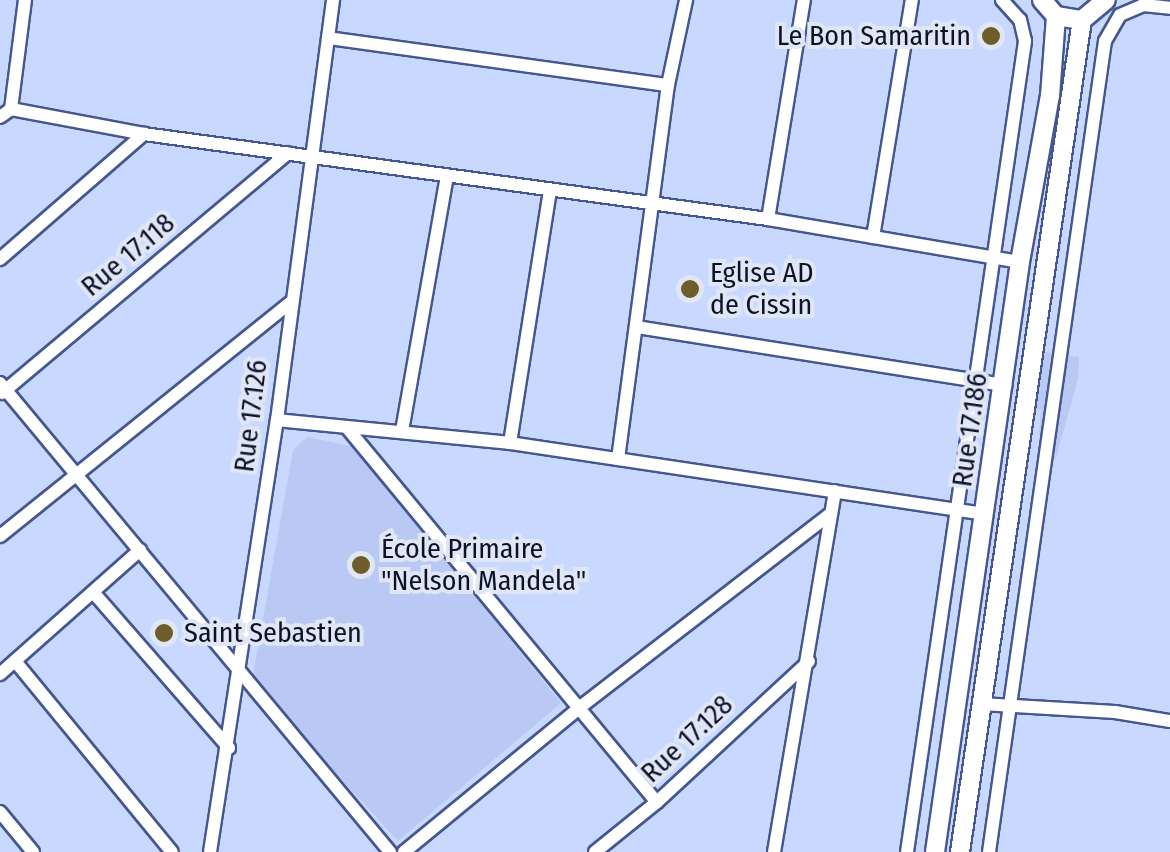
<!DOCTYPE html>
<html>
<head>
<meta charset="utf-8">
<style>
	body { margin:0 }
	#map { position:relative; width:1170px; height:852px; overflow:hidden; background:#c9d8ff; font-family:"Fira Sans Condensed",sans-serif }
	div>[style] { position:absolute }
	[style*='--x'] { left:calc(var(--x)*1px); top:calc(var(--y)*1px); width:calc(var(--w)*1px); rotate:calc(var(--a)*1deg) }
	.built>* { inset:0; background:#b9c9f3 }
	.roads { filter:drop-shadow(2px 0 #45578e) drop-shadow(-2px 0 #45578e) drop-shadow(0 2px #45578e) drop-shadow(0 -2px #45578e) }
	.street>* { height:12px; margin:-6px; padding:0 6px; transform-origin:6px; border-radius:6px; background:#fff }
	.secondary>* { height:18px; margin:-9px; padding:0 9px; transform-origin:9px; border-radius:9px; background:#fff }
	.dots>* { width:28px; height:28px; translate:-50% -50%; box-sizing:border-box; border:5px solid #e0e6f3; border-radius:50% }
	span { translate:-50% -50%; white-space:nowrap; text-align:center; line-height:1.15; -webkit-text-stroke:8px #e0e6f3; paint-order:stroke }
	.poi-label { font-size:28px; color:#0c1329 }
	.right { translate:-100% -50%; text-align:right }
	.left { translate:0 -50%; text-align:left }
	.street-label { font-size:28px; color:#0c1329 }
</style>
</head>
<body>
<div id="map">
	<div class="built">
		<div style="clip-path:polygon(1039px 351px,1079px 357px,1078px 379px,1056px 458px,1046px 458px,1039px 433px,1041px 410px,1027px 408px)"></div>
		<div style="clip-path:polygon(307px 437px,355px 447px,561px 703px,398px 841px,252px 681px,293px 450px)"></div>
	</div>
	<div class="roads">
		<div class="street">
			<div style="--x:328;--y:38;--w:343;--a:7.9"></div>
			<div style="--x:11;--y:109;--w:135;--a:10.6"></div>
			<div style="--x:144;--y:134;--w:630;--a:7.76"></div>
			<div style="--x:768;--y:219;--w:256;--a:9.7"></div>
			<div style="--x:0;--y:117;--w:14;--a:-36"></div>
			<div style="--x:11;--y:109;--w:110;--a:-82.7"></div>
			<div style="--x:768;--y:219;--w:222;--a:-80.7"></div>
			<div style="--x:873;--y:237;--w:240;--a:-80.7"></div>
			<div style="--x:0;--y:259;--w:191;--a:-41"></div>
			<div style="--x:637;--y:327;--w:373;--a:9"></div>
			<div style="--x:0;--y:383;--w:610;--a:50.25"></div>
			<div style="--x:2;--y:393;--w:373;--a:-40"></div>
			<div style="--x:277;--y:420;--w:234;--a:5.6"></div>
			<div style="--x:510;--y:443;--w:480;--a:8.5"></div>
			<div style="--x:348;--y:429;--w:484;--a:50.4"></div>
			<div style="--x:402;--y:431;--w:258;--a:-80"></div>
			<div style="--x:510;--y:443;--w:256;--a:-81"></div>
			<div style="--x:618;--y:459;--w:377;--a:-82.4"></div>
			<div style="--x:668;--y:85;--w:87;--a:-78"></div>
			<div style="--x:0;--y:536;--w:372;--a:-38.8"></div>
			<div style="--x:93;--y:592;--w:207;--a:48.9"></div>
			<div style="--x:15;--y:661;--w:247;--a:50.6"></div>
			<div style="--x:0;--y:674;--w:187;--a:-41.5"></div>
			<div style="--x:981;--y:704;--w:134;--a:3.4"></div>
			<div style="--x:1115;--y:712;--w:56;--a:9.3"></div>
			<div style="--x:0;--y:812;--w:52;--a:50.5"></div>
			<div style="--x:210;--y:852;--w:437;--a:-81.2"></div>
			<div style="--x:277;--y:420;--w:424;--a:-82.4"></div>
			<div style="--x:404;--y:852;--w:227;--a:-39.4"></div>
			<div style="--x:579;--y:708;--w:317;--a:-37.7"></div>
			<div style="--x:595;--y:852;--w:80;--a:-38.9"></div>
			<div style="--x:657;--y:802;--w:207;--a:-42.8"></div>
			<div style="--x:774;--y:852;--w:366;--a:-80.4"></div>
			<div style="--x:907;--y:852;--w:820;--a:-81.72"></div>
			<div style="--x:1025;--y:41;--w:22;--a:-103"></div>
			<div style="--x:1020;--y:20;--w:27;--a:-132"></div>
			<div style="--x:989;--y:852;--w:819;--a:-81.86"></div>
			<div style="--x:1105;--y:41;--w:30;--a:-60"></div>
			<div style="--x:1120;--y:15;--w:25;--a:-23"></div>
			<div style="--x:1143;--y:5;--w:27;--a:6"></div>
		</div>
		<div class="secondary">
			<div style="--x:1042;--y:0;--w:21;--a:49"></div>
			<div style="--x:1056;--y:16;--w:26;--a:9"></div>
			<div style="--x:1082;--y:20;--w:31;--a:-40"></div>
			<div style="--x:935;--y:852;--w:596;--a:-81.8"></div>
			<div style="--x:1020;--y:262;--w:169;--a:-79.8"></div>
			<div style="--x:1050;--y:96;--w:80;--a:-85.7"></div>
			<div style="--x:960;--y:852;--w:841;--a:-81.66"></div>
		</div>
	</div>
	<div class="dots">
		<div style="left:991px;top:36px;background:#6e5c2a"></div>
		<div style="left:690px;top:289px;background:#6e5c2a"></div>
		<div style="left:361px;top:565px;background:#6e5c2a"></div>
		<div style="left:164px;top:633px;background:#6e5c2a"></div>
	</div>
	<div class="poi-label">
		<span class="right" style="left:971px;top:36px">Le Bon Samaritin</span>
		<span class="left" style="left:710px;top:289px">Eglise AD<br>de Cissin</span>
		<span class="left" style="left:381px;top:565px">École Primaire<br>"Nelson Mandela"</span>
		<span class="left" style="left:184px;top:633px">Saint Sebastien</span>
	</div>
	<div class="street-label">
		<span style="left:128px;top:255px;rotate:-40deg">Rue 17.118</span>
		<span style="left:251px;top:416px;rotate:-83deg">Rue 17.126</span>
		<span style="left:970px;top:430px;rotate:-82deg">Rue 17.186</span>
		<span style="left:687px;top:739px;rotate:-43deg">Rue 17.128</span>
	</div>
</div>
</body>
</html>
